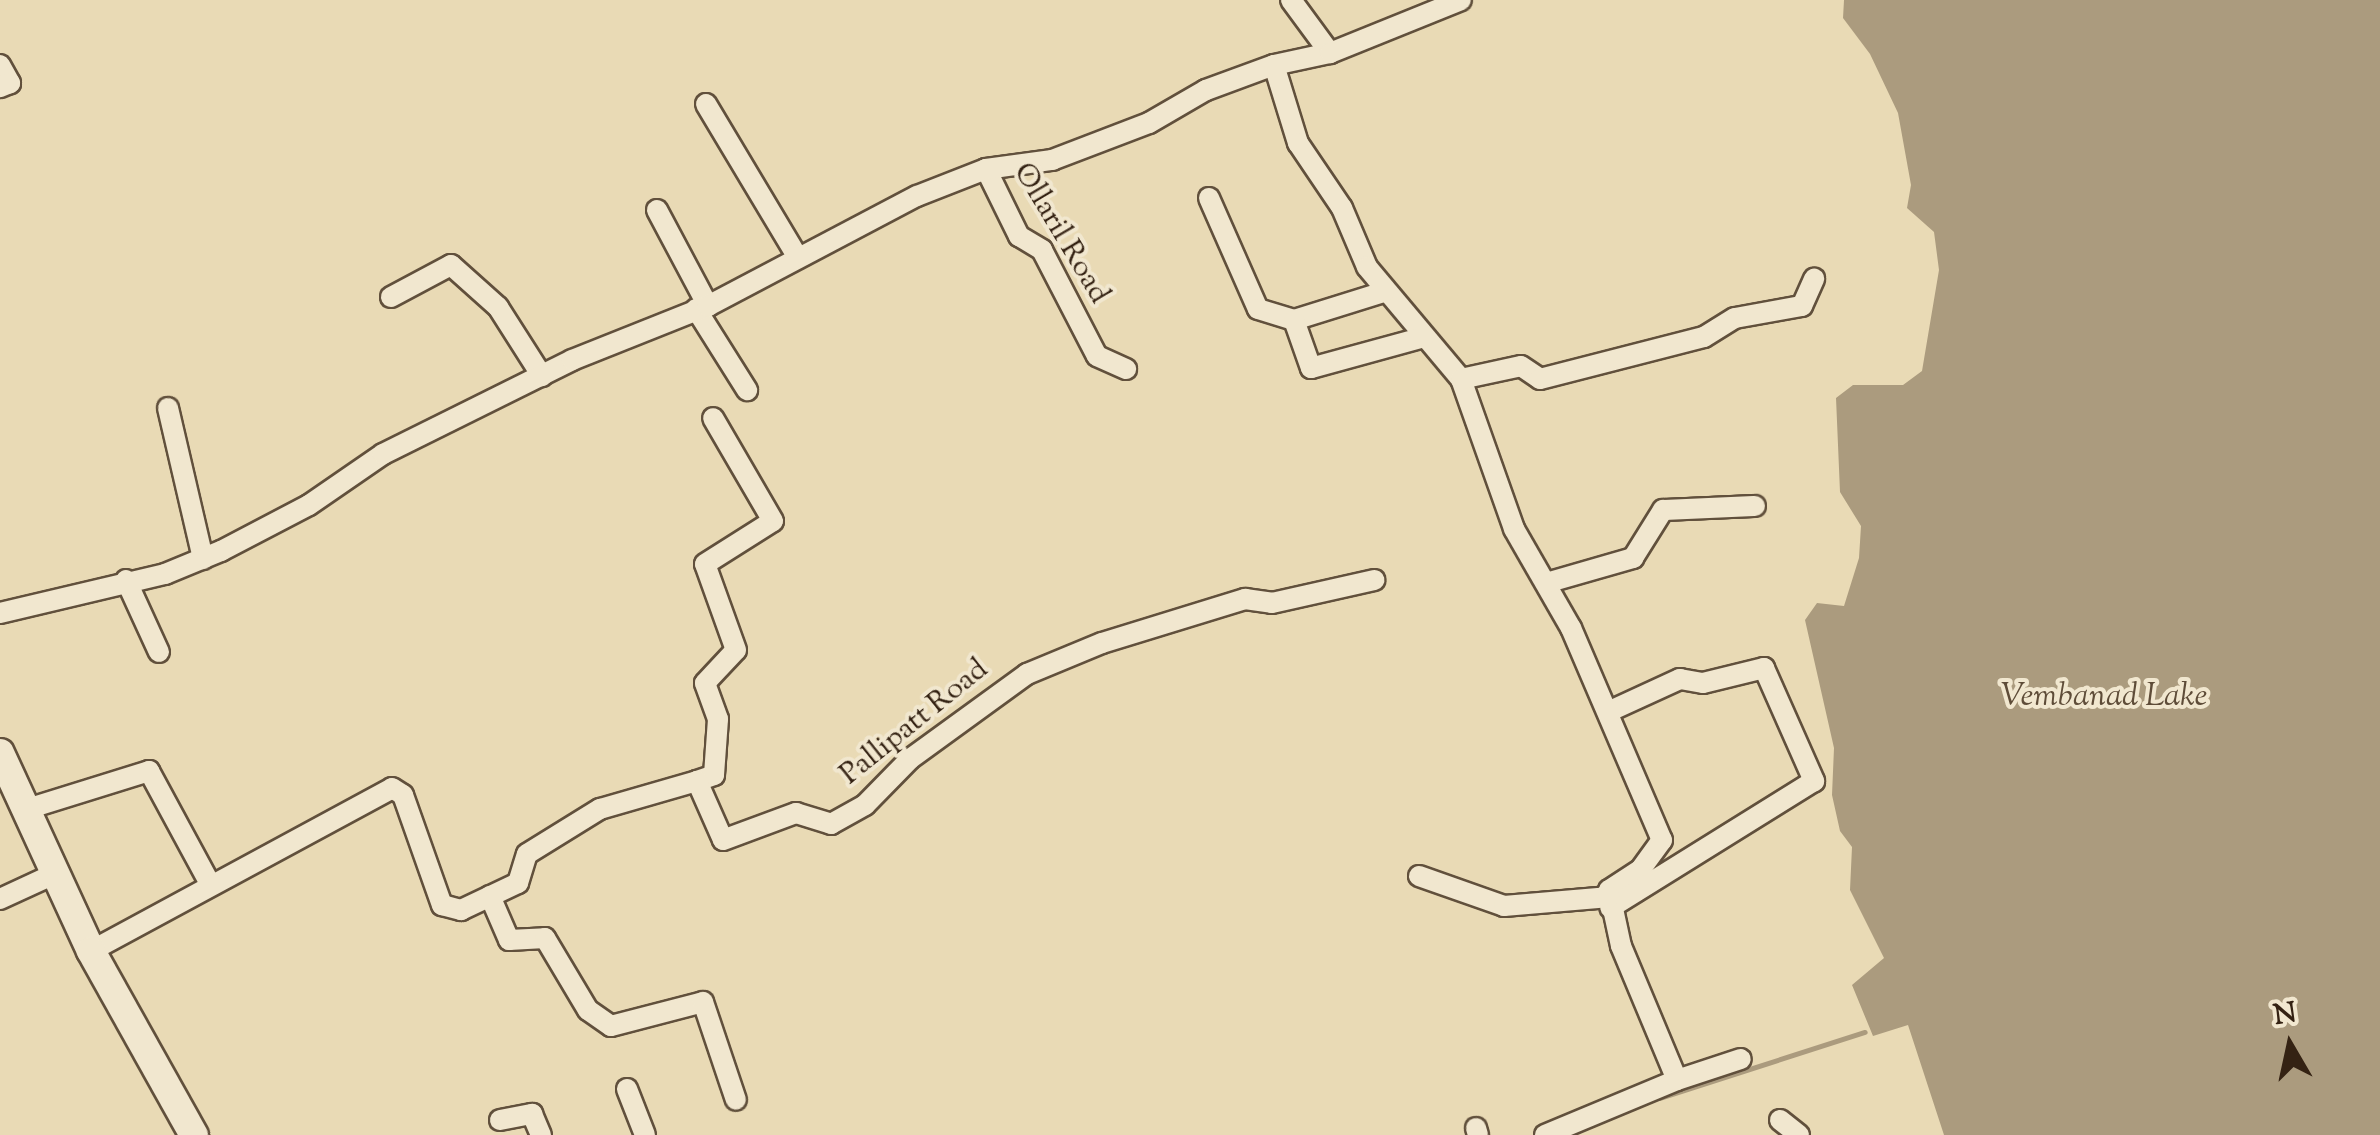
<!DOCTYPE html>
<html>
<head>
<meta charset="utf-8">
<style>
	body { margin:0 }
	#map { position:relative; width:2380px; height:1135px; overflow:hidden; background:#e9dab5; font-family:"Sorts Mill Goudy",serif }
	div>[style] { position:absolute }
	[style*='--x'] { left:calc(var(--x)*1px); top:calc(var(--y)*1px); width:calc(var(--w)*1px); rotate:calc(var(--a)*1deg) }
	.water>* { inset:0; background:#ab9b7e }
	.stream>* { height:5px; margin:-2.5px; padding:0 2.5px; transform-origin:2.5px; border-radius:2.5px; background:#ab9b7e }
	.roads { filter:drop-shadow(2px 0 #61503c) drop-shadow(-2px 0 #61503c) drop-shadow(0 2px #61503c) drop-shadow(0 -2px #61503c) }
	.minor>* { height:20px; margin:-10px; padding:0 10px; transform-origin:10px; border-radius:10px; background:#f1e7cf }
	.secondary>* { height:28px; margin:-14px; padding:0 14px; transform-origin:14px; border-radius:14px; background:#f1e7cf }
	span { translate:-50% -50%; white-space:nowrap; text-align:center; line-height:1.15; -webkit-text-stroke:8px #f1e7cf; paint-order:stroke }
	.street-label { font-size:30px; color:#342213 }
	.water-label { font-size:32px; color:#5e4c38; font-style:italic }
	.north { position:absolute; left:2240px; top:995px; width:100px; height:100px; -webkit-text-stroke:8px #f1e7cf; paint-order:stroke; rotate:351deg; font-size:28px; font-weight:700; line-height:40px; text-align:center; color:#342213 }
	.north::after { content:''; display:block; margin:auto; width:35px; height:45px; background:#342213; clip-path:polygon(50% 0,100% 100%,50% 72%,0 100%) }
</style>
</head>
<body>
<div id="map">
	<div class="water">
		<div style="clip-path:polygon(1844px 0,2380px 0,2380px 1135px,1944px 1135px,1908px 1025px,1873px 1036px,1852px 985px,1884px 958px,1850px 890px,1852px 847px,1840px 831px,1832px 795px,1834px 748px,1805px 620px,1817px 603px,1844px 606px,1859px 558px,1861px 526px,1840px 492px,1836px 398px,1853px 385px,1903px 385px,1922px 371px,1939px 270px,1934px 232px,1907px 208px,1911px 185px,1898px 113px,1870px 54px,1843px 18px)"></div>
	</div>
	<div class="stream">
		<div style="--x:1659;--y:1098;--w:216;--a:-17.8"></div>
	</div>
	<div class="roads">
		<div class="minor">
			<div style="--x:1291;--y:0;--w:66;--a:53.7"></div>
			<div style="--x:0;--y:65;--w:21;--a:61"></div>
			<div style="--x:10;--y:83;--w:11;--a:158"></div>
			<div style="--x:1274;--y:65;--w:82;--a:72.9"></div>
			<div style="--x:1298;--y:143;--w:78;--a:55.9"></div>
			<div style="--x:1342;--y:208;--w:64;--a:67"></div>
			<div style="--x:1367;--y:267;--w:146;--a:50"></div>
			<div style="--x:1461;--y:379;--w:159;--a:70.5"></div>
			<div style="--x:1514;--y:529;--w:114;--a:60.1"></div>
			<div style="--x:1571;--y:628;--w:231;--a:66.8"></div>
			<div style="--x:1662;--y:840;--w:37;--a:126"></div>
			<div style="--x:1640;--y:870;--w:37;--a:147"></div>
			<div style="--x:1609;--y:890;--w:57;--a:77.9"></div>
			<div style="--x:1621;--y:946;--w:145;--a:67.3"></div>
			<div style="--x:1677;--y:1080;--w:143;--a:157.4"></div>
			<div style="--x:706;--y:104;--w:177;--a:59.1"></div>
			<div style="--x:986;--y:169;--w:75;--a:63.8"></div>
			<div style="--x:1019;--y:236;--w:27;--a:31"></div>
			<div style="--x:1042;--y:250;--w:119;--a:62.6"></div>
			<div style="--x:1097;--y:356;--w:32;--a:24"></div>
			<div style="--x:1209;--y:198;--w:121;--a:66.2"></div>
			<div style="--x:1258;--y:309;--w:38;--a:17"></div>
			<div style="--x:1294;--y:320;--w:94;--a:-17.3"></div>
			<div style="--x:657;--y:210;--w:109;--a:62"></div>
			<div style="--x:391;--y:297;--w:68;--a:-28.1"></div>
			<div style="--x:451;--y:265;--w:63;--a:41.8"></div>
			<div style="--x:498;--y:307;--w:82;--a:57.5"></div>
			<div style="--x:696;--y:309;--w:96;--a:57.8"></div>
			<div style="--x:1294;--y:320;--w:51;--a:70.5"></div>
			<div style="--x:1311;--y:368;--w:117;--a:-15.3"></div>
			<div style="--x:1461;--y:379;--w:61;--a:-12.2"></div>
			<div style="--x:1521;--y:366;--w:23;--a:34"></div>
			<div style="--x:1540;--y:379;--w:169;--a:-14.4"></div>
			<div style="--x:1704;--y:337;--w:36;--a:-32"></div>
			<div style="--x:1735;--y:318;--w:68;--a:-10.2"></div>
			<div style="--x:1802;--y:306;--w:30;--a:-66"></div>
			<div style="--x:168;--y:408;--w:155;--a:76.9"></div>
			<div style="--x:126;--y:580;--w:79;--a:65.4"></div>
			<div style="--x:1546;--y:583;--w:91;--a:-16"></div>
			<div style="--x:1633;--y:558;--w:57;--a:-58"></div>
			<div style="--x:1663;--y:510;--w:92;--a:-2.5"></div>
			<div style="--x:0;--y:613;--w:170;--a:-13.3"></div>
			<div style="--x:165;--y:574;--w:61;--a:-22.3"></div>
			<div style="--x:221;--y:551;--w:99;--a:-27.6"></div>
			<div style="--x:309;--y:505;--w:90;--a:-34.6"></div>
			<div style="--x:383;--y:454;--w:211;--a:-26.4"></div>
			<div style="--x:572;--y:360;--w:146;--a:-21.7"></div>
			<div style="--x:708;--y:306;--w:236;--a:-27.8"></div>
			<div style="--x:917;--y:196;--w:74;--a:-21.4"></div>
			<div style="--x:986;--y:169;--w:67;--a:-7.8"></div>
			<div style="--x:1052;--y:160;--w:104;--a:-20.9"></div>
			<div style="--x:1149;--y:123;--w:66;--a:-30.1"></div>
			<div style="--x:1206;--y:90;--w:72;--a:-20.2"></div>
			<div style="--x:1274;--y:65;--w:57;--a:-12.1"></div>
			<div style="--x:1330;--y:53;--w:141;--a:-22"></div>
			<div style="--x:1610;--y:711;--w:77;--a:-24.6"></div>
			<div style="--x:1680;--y:679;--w:23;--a:10"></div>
			<div style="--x:1703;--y:683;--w:63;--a:-13.8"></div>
			<div style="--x:1764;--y:668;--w:124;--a:66.1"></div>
			<div style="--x:1814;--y:781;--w:240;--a:148.1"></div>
			<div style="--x:697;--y:781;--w:18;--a:-19"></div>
			<div style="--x:714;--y:775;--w:56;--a:-85.9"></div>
			<div style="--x:718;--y:719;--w:38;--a:-110"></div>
			<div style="--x:705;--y:683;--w:45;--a:-46.8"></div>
			<div style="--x:736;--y:650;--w:91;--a:-109.8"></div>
			<div style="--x:705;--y:564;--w:80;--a:-32.3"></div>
			<div style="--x:773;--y:521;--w:119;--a:-120.2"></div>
			<div style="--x:27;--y:809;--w:128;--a:-17.3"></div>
			<div style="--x:149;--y:771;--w:126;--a:61.6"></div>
			<div style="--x:1419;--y:876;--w:90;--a:19.4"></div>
			<div style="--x:1504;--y:906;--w:106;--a:-4.9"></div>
			<div style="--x:490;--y:896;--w:48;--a:66.6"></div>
			<div style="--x:509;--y:940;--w:36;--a:-3"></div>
			<div style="--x:545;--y:938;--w:84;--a:59.2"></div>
			<div style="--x:588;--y:1010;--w:28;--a:35"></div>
			<div style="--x:611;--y:1026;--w:95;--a:-14.6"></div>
			<div style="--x:703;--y:1002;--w:103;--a:71.4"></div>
			<div style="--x:0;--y:899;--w:60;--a:-24.8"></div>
			<div style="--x:91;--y:951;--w:342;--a:-28.4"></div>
			<div style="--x:392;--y:788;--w:13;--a:32"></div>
			<div style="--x:403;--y:795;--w:117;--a:70.5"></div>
			<div style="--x:442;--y:905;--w:20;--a:15"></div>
			<div style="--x:461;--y:910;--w:63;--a:-25.3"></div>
			<div style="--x:518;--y:883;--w:30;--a:-73"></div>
			<div style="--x:527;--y:854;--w:86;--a:-31.7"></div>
			<div style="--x:600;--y:809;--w:101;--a:-16.1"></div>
			<div style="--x:697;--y:781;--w:64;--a:66.2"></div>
			<div style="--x:723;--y:840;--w:78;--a:-20.3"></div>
			<div style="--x:796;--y:813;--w:37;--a:17"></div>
			<div style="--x:831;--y:824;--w:39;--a:-29"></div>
			<div style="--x:865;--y:805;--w:64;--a:-45.6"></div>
			<div style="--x:910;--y:759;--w:145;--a:-36"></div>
			<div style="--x:1027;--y:674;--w:81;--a:-22.5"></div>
			<div style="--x:1102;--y:643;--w:150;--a:-17.1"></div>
			<div style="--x:1245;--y:599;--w:27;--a:8"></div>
			<div style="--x:1272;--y:603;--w:105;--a:-12.7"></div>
			<div style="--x:1677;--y:1080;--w:67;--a:-18.2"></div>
			<div style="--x:627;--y:1089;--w:49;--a:68.6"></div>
			<div style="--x:500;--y:1120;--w:33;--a:-11"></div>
			<div style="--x:532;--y:1114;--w:23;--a:67"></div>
			<div style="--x:1780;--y:1120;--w:24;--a:38"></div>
			<div style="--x:1476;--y:1128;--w:7;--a:74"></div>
		</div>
		<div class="secondary">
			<div style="--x:0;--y:753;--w:218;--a:65.3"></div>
			<div style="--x:91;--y:951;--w:211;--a:60.8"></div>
		</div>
	</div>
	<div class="street-label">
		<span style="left:1060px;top:234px;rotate:59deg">Ollaril Road</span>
		<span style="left:915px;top:723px;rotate:-39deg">Pallipatt Road</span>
	</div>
	<div class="water-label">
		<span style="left:2104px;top:697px">Vembanad Lake</span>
	</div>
	<div class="north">N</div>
</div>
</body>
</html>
